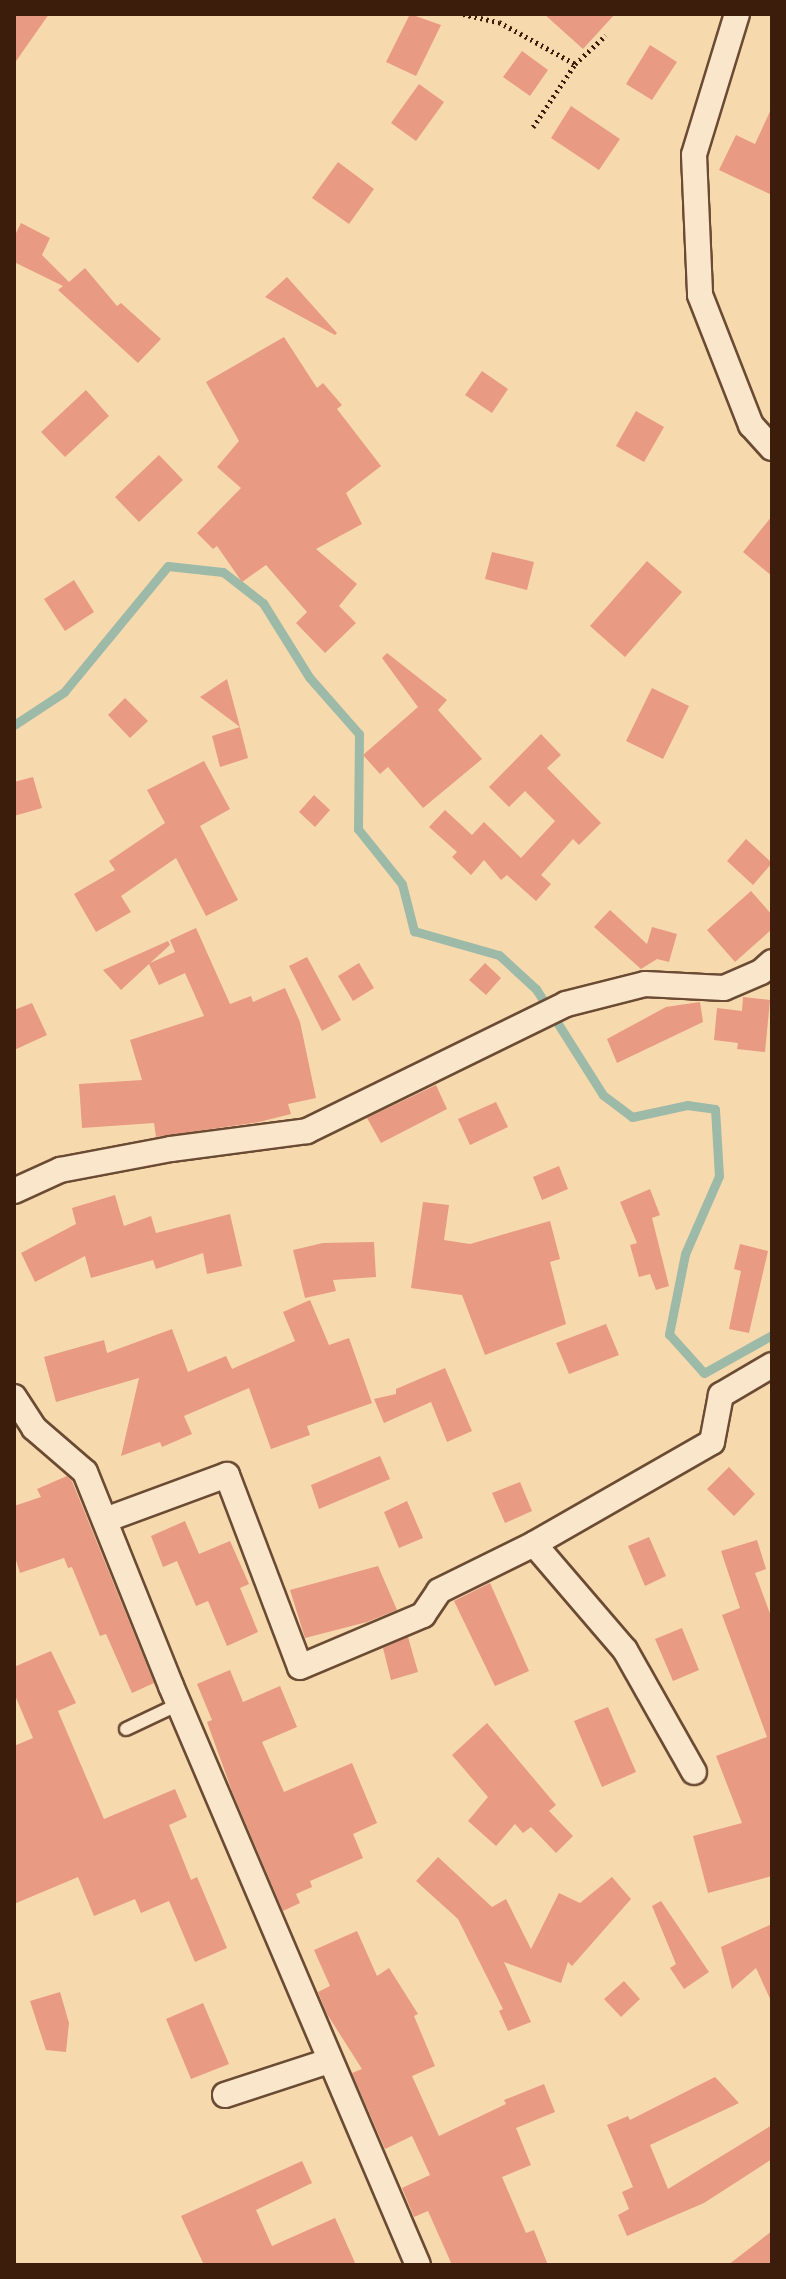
<!DOCTYPE html>
<html>
<head>
<meta charset="utf-8">
<style>
	body { margin:0 }
	#map { position:relative; width:786px; height:2279px; overflow:hidden; background:#f7d9ae; font-family:"IM FELL English",serif }
	div>[style] { position:absolute }
	[style*='--x'] { left:calc(var(--x)*1px); top:calc(var(--y)*1px); width:calc(var(--w)*1px); rotate:calc(var(--a)*1deg) }
	.stream>* { height:9px; margin:-4.5px; padding:0 4.5px; transform-origin:4.5px; border-radius:4.5px; background:#9dbaa9 }
	.building>* { inset:0; background:#e89a82 }
	.path>* { height:5px; margin-top:-2.5px; transform-origin:0; background:repeating-linear-gradient(90deg,#3c1c0a 0 2px,transparent 0 6px) }
	.roads { filter:drop-shadow(2px 0 #6b4b33) drop-shadow(-2px 0 #6b4b33) drop-shadow(0 2px #6b4b33) drop-shadow(0 -2px #6b4b33) }
	.lane>* { height:12px; margin:-6px; padding:0 6px; transform-origin:6px; border-radius:6px; background:#fae6ca }
	.street>* { height:24px; margin:-12px; padding:0 12px; transform-origin:12px; border-radius:12px; background:#fae6ca }
	span { translate:-50% -50%; white-space:nowrap; text-align:center; line-height:1.15; -webkit-text-stroke:6px #fae6ca; paint-order:stroke }
	.frame { position:absolute; inset:0; border:16px solid #3c1c0a; pointer-events:none }
</style>
</head>
<body>
<div id="map">
	<div class="stream">
		<div style="--x:14;--y:725;--w:60;--a:-33.4"></div>
		<div style="--x:64;--y:692;--w:163;--a:-50.5"></div>
		<div style="--x:168;--y:566;--w:55;--a:6.2"></div>
		<div style="--x:223;--y:572;--w:51;--a:37.8"></div>
		<div style="--x:263;--y:603;--w:87;--a:58.1"></div>
		<div style="--x:309;--y:677;--w:76;--a:48.7"></div>
		<div style="--x:359;--y:734;--w:95;--a:90.6"></div>
		<div style="--x:358;--y:829;--w:70;--a:51.3"></div>
		<div style="--x:402;--y:884;--w:49;--a:75.7"></div>
		<div style="--x:414;--y:931;--w:88;--a:15.8"></div>
		<div style="--x:499;--y:955;--w:50;--a:42.6"></div>
		<div style="--x:536;--y:989;--w:125;--a:57.7"></div>
		<div style="--x:603;--y:1095;--w:36;--a:37"></div>
		<div style="--x:632;--y:1117;--w:56;--a:-12.3"></div>
		<div style="--x:687;--y:1105;--w:28;--a:8"></div>
		<div style="--x:715;--y:1109;--w:67;--a:86.6"></div>
		<div style="--x:719;--y:1176;--w:85;--a:113.6"></div>
		<div style="--x:685;--y:1254;--w:82;--a:101.3"></div>
		<div style="--x:669;--y:1334;--w:52;--a:48.1"></div>
		<div style="--x:704;--y:1373;--w:78;--a:-29.2"></div>
	</div>
	<div class="building">
		<div style="clip-path:polygon(14px 14px,49px 14px,14px 64px)"></div>
		<div style="clip-path:polygon(410px 14px,441px 25px,416px 76px,386px 62px)"></div>
		<div style="clip-path:polygon(544px 14px,615px 14px,583px 49px)"></div>
		<div style="clip-path:polygon(650px 45px,677px 62px,652px 100px,626px 84px)"></div>
		<div style="clip-path:polygon(522px 51px,548px 70px,530px 96px,503px 77px)"></div>
		<div style="clip-path:polygon(419px 84px,444px 102px,416px 141px,391px 123px)"></div>
		<div style="clip-path:polygon(571px 106px,620px 139px,599px 170px,551px 138px)"></div>
		<div style="clip-path:polygon(772px 107px,772px 195px,719px 170px,736px 135px,755px 144px)"></div>
		<div style="clip-path:polygon(338px 162px,374px 189px,349px 224px,312px 198px)"></div>
		<div style="clip-path:polygon(21px 223px,50px 238px,42px 255px,69px 282px,85px 268px,117px 306px,121px 303px,161px 339px,138px 363px,58px 290px,63px 286px,14px 262px,14px 237px)"></div>
		<div style="clip-path:polygon(287px 277px,337px 333px,335px 335px,265px 297px)"></div>
		<div style="clip-path:polygon(284px 337px,317px 388px,323px 383px,342px 405px,337px 409px,381px 466px,346px 493px,362px 524px,316px 549px,357px 584px,339px 606px,356px 623px,325px 653px,296px 623px,307px 612px,266px 565px,242px 582px,217px 546px,213px 549px,197px 533px,241px 488px,217px 467px,239px 441px,206px 382px)"></div>
		<div style="clip-path:polygon(482px 371px,508px 389px,492px 413px,465px 395px)"></div>
		<div style="clip-path:polygon(86px 390px,109px 416px,65px 457px,41px 432px)"></div>
		<div style="clip-path:polygon(636px 411px,664px 427px,644px 462px,616px 446px)"></div>
		<div style="clip-path:polygon(159px 455px,183px 480px,139px 522px,115px 497px)"></div>
		<div style="clip-path:polygon(772px 516px,772px 576px,743px 552px)"></div>
		<div style="clip-path:polygon(492px 552px,534px 562px,527px 590px,485px 579px)"></div>
		<div style="clip-path:polygon(647px 561px,682px 592px,625px 657px,590px 626px)"></div>
		<div style="clip-path:polygon(74px 580px,94px 612px,65px 631px,44px 599px)"></div>
		<div style="clip-path:polygon(387px 653px,447px 700px,438px 710px,482px 759px,423px 808px,388px 767px,380px 774px,363px 755px,418px 707px,382px 658px)"></div>
		<div style="clip-path:polygon(227px 679px,240px 727px,200px 697px)"></div>
		<div style="clip-path:polygon(652px 688px,689px 706px,663px 759px,626px 741px)"></div>
		<div style="clip-path:polygon(125px 698px,148px 721px,130px 738px,108px 715px)"></div>
		<div style="clip-path:polygon(240px 727px,248px 758px,220px 767px,212px 736px)"></div>
		<div style="clip-path:polygon(541px 734px,561px 755px,547px 768px,601px 823px,579px 845px,573px 839px,541px 875px,551px 884px,536px 901px,507px 875px,501px 880px,484px 860px,471px 875px,452px 857px,457px 852px,429px 827px,445px 810px,472px 835px,484px 822px,521px 858px,555px 821px,525px 791px,509px 807px,489px 787px)"></div>
		<div style="clip-path:polygon(204px 761px,230px 809px,200px 826px,238px 900px,206px 916px,176px 858px,121px 896px,131px 912px,96px 932px,74px 894px,115px 870px,109px 861px,165px 823px,147px 790px)"></div>
		<div style="clip-path:polygon(33px 777px,42px 808px,14px 816px,14px 782px)"></div>
		<div style="clip-path:polygon(314px 795px,330px 810px,315px 827px,299px 812px)"></div>
		<div style="clip-path:polygon(746px 839px,772px 863px,753px 885px,727px 861px)"></div>
		<div style="clip-path:polygon(751px 891px,772px 915px,772px 929px,735px 962px,707px 930px)"></div>
		<div style="clip-path:polygon(610px 910px,647px 944px,652px 927px,677px 934px,669px 962px,657px 959px,641px 969px,594px 927px)"></div>
		<div style="clip-path:polygon(196px 928px,230px 1004px,251px 996px,253px 1002px,285px 988px,300px 1022px,316px 1098px,288px 1104px,291px 1114px,259px 1122px,156px 1137px,154px 1123px,82px 1128px,79px 1084px,142px 1080px,130px 1040px,204px 1016px,185px 973px,159px 985px,149px 964px,121px 990px,103px 970px,168px 941px,170px 945px,150px 963px,175px 952px,170px 940px)"></div>
		<div style="clip-path:polygon(307px 957px,341px 1020px,322px 1031px,289px 966px)"></div>
		<div style="clip-path:polygon(359px 963px,374px 988px,353px 1001px,338px 976px)"></div>
		<div style="clip-path:polygon(485px 963px,501px 978px,486px 995px,469px 980px)"></div>
		<div style="clip-path:polygon(743px 997px,770px 1000px,765px 1052px,737px 1049px,738px 1043px,714px 1040px,717px 1008px,742px 1011px)"></div>
		<div style="clip-path:polygon(700px 1002px,703px 1022px,617px 1063px,607px 1039px,666px 1007px)"></div>
		<div style="clip-path:polygon(32px 1003px,47px 1035px,14px 1050px,14px 1010px)"></div>
		<div style="clip-path:polygon(436px 1085px,447px 1109px,381px 1143px,367px 1118px)"></div>
		<div style="clip-path:polygon(496px 1102px,508px 1127px,470px 1145px,458px 1119px)"></div>
		<div style="clip-path:polygon(559px 1166px,568px 1189px,542px 1200px,533px 1177px)"></div>
		<div style="clip-path:polygon(650px 1189px,660px 1215px,652px 1218px,669px 1286px,656px 1290px,650px 1274px,639px 1277px,630px 1245px,637px 1243px,620px 1202px)"></div>
		<div style="clip-path:polygon(115px 1195px,124px 1226px,151px 1216px,156px 1233px,230px 1214px,242px 1266px,207px 1274px,203px 1253px,156px 1269px,153px 1260px,91px 1278px,85px 1256px,35px 1282px,21px 1253px,76px 1224px,72px 1208px)"></div>
		<div style="clip-path:polygon(423px 1202px,449px 1205px,444px 1240px,470px 1244px,550px 1221px,560px 1259px,550px 1262px,566px 1324px,485px 1355px,462px 1295px,411px 1288px)"></div>
		<div style="clip-path:polygon(374px 1242px,376px 1277px,333px 1280px,336px 1291px,305px 1298px,293px 1250px,323px 1243px)"></div>
		<div style="clip-path:polygon(740px 1244px,768px 1251px,749px 1333px,729px 1329px,741px 1271px,734px 1269px)"></div>
		<div style="clip-path:polygon(310px 1300px,329px 1345px,349px 1338px,372px 1403px,307px 1426px,310px 1435px,271px 1449px,249px 1388px,184px 1416px,192px 1434px,162px 1447px,160px 1442px,121px 1456px,139px 1378px,56px 1402px,44px 1357px,104px 1340px,107px 1353px,172px 1329px,188px 1372px,226px 1356px,232px 1369px,295px 1341px,283px 1312px)"></div>
		<div style="clip-path:polygon(606px 1324px,619px 1355px,569px 1374px,556px 1343px)"></div>
		<div style="clip-path:polygon(445px 1368px,472px 1431px,447px 1442px,431px 1402px,384px 1423px,374px 1399px,396px 1394px,396px 1389px)"></div>
		<div style="clip-path:polygon(380px 1456px,390px 1479px,319px 1509px,311px 1485px)"></div>
		<div style="clip-path:polygon(729px 1467px,755px 1494px,734px 1516px,707px 1489px)"></div>
		<div style="clip-path:polygon(67px 1476px,72px 1481px,154px 1683px,132px 1693px,106px 1634px,100px 1636px,72px 1567px,68px 1568px,64px 1558px,20px 1573px,14px 1554px,14px 1506px,41px 1497px,37px 1489px)"></div>
		<div style="clip-path:polygon(520px 1482px,532px 1511px,505px 1523px,492px 1493px)"></div>
		<div style="clip-path:polygon(407px 1501px,423px 1538px,399px 1548px,384px 1512px)"></div>
		<div style="clip-path:polygon(185px 1521px,199px 1554px,230px 1541px,249px 1584px,240px 1588px,258px 1632px,227px 1646px,208px 1601px,196px 1606px,177px 1561px,163px 1567px,151px 1536px)"></div>
		<div style="clip-path:polygon(649px 1537px,666px 1576px,645px 1586px,628px 1546px)"></div>
		<div style="clip-path:polygon(757px 1540px,766px 1569px,755px 1573px,772px 1619px,772px 1876px,708px 1893px,693px 1836px,742px 1823px,716px 1756px,767px 1737px,722px 1615px,740px 1608px,721px 1551px)"></div>
		<div style="clip-path:polygon(378px 1566px,397px 1610px,367px 1622px,305px 1638px,290px 1590px)"></div>
		<div style="clip-path:polygon(490px 1583px,529px 1671px,495px 1686px,454px 1601px)"></div>
		<div style="clip-path:polygon(682px 1628px,699px 1670px,673px 1681px,655px 1639px)"></div>
		<div style="clip-path:polygon(408px 1637px,418px 1672px,391px 1680px,383px 1648px)"></div>
		<div style="clip-path:polygon(51px 1651px,76px 1703px,58px 1711px,104px 1819px,175px 1789px,187px 1817px,169px 1825px,191px 1880px,197px 1877px,227px 1948px,195px 1962px,169px 1901px,141px 1913px,135px 1899px,94px 1916px,78px 1877px,14px 1904px,14px 1746px,33px 1738px,14px 1693px,14px 1667px)"></div>
		<div style="clip-path:polygon(230px 1670px,243px 1702px,280px 1686px,297px 1727px,262px 1742px,284px 1792px,352px 1763px,377px 1823px,353px 1834px,363px 1858px,310px 1881px,312px 1887px,296px 1894px,300px 1903px,283px 1911px,232px 1791px,207px 1722px,212px 1720px,197px 1684px)"></div>
		<div style="clip-path:polygon(608px 1707px,636px 1772px,602px 1787px,574px 1721px)"></div>
		<div style="clip-path:polygon(487px 1723px,556px 1805px,549px 1811px,573px 1836px,556px 1853px,531px 1827px,523px 1833px,515px 1824px,496px 1846px,468px 1821px,488px 1797px,452px 1755px)"></div>
		<div style="clip-path:polygon(438px 1857px,492px 1907px,506px 1899px,531px 1949px,559px 1893px,580px 1903px,612px 1877px,631px 1899px,572px 1966px,568px 1962px,561px 1983px,504px 1962px,531px 2022px,508px 2031px,499px 2011px,503px 2009px,458px 1919px,416px 1881px)"></div>
		<div style="clip-path:polygon(661px 1901px,709px 1972px,684px 1989px,670px 1968px,676px 1964px,652px 1906px)"></div>
		<div style="clip-path:polygon(772px 1924px,772px 2003px,756px 1968px,732px 1989px,721px 1947px)"></div>
		<div style="clip-path:polygon(357px 1931px,377px 1976px,389px 1968px,418px 2014px,414px 2016px,435px 2066px,412px 2076px,439px 2136px,506px 2104px,504px 2100px,544px 2084px,555px 2112px,516px 2128px,531px 2165px,502px 2177px,526px 2233px,534px 2230px,548px 2265px,452px 2265px,428px 2211px,414px 2217px,402px 2188px,430px 2175px,412px 2136px,385px 2149px,352px 2073px,362px 2069px,327px 2014px,318px 1992px,330px 1986px,314px 1950px)"></div>
		<div style="clip-path:polygon(624px 1981px,640px 1999px,621px 2017px,604px 1999px)"></div>
		<div style="clip-path:polygon(60px 1992px,69px 2023px,66px 2052px,46px 2050px,30px 2001px)"></div>
		<div style="clip-path:polygon(203px 2003px,229px 2064px,191px 2079px,166px 2019px)"></div>
		<div style="clip-path:polygon(715px 2077px,739px 2103px,650px 2145px,668px 2189px,772px 2125px,772px 2159px,704px 2203px,627px 2236px,618px 2215px,629px 2209px,622px 2192px,633px 2187px,607px 2125px,628px 2116px,630px 2120px)"></div>
		<div style="clip-path:polygon(302px 2161px,312px 2183px,256px 2210px,272px 2246px,335px 2218px,356px 2265px,204px 2265px,181px 2216px)"></div>
		<div style="clip-path:polygon(772px 2231px,772px 2265px,728px 2265px)"></div>
	</div>
	<div class="path">
		<div style="--x:463;--y:14;--w:37;--a:13"></div>
		<div style="--x:499;--y:22;--w:87;--a:28.9"></div>
		<div style="--x:575;--y:64;--w:42;--a:-43.1"></div>
		<div style="--x:533;--y:127;--w:76;--a:-56.3"></div>
	</div>
	<div class="roads">
		<div class="lane">
			<div style="--x:126;--y:1729;--w:59;--a:-25.3"></div>
		</div>
		<div class="street">
			<div style="--x:737;--y:14;--w:147;--a:107"></div>
			<div style="--x:694;--y:155;--w:140;--a:87.5"></div>
			<div style="--x:700;--y:295;--w:140;--a:68.6"></div>
			<div style="--x:751;--y:425;--w:31;--a:48"></div>
			<div style="--x:14;--y:1191;--w:51;--a:-24.5"></div>
			<div style="--x:60;--y:1170;--w:113;--a:-10.7"></div>
			<div style="--x:171;--y:1149;--w:137;--a:-7.5"></div>
			<div style="--x:307;--y:1131;--w:288;--a:-26.1"></div>
			<div style="--x:566;--y:1004;--w:81;--a:-14.2"></div>
			<div style="--x:645;--y:984;--w:79;--a:2.9"></div>
			<div style="--x:724;--y:988;--w:40;--a:-23.4"></div>
			<div style="--x:761;--y:972;--w:15;--a:-42"></div>
			<div style="--x:14;--y:1397;--w:37;--a:57"></div>
			<div style="--x:34;--y:1428;--w:67;--a:40.8"></div>
			<div style="--x:85;--y:1472;--w:231;--a:68.1"></div>
			<div style="--x:171;--y:1686;--w:629;--a:66.9"></div>
			<div style="--x:105;--y:1520;--w:130;--a:-20.2"></div>
			<div style="--x:227;--y:1475;--w:205;--a:69.2"></div>
			<div style="--x:300;--y:1667;--w:134;--a:-22.9"></div>
			<div style="--x:423;--y:1615;--w:29;--a:-56"></div>
			<div style="--x:439;--y:1591;--w:106;--a:-26.3"></div>
			<div style="--x:534;--y:1544;--w:205;--a:-29.8"></div>
			<div style="--x:712;--y:1442;--w:48;--a:-79.2"></div>
			<div style="--x:721;--y:1395;--w:59;--a:-30.5"></div>
			<div style="--x:534;--y:1544;--w:140;--a:49.4"></div>
			<div style="--x:625;--y:1650;--w:140;--a:60.5"></div>
			<div style="--x:225;--y:2095;--w:109;--a:-18.1"></div>
		</div>
	</div>
	<div class="frame"></div>
</div>
</body>
</html>
